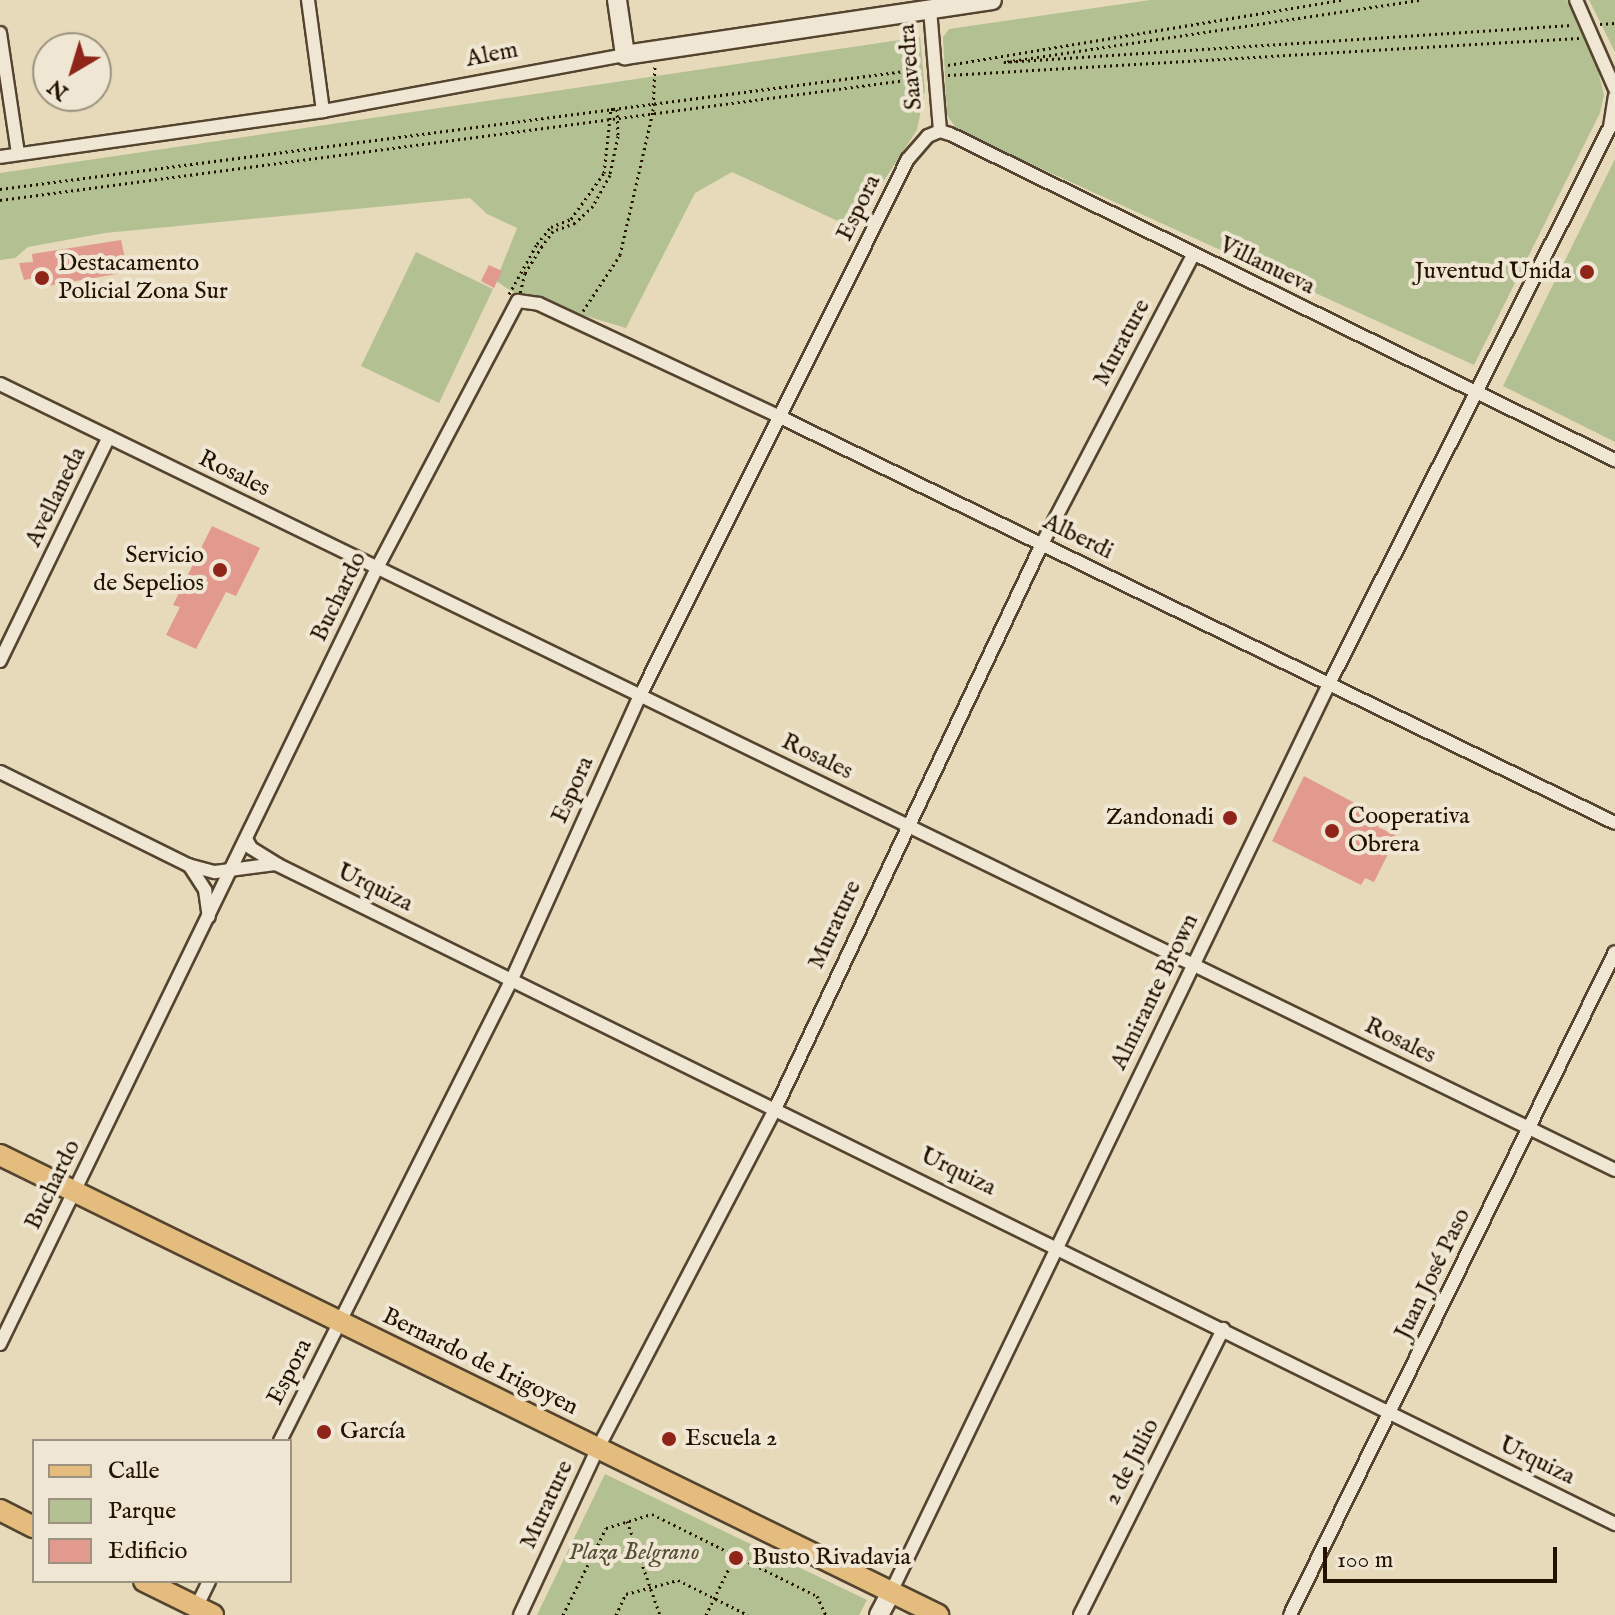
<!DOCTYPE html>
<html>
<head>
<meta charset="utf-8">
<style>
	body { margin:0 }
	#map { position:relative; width:1615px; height:1615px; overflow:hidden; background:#e7dabb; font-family:"IM FELL English",serif }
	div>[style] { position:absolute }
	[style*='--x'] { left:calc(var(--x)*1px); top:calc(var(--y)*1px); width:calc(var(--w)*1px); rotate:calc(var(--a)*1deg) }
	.green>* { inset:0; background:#b3c092 }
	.building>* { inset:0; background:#e19a8d }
	.path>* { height:3px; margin-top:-1.5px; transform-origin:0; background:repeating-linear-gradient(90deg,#231200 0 2px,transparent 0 6px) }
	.roads { filter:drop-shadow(2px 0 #54442f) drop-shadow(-2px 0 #54442f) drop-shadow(0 2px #54442f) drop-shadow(0 -2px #54442f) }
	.minor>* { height:12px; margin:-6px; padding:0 6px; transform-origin:6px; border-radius:6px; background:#efe7d3 }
	.secondary>* { height:18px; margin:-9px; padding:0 9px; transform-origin:9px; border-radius:9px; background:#efe7d3 }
	.primary>* { height:20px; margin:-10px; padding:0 10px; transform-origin:10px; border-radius:10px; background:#e4bd7e }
	.dots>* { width:22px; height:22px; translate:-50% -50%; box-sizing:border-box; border:4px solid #efe7d3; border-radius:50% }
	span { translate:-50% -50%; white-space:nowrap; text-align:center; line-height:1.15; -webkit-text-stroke:8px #efe7d3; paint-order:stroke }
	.street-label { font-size:24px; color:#231200 }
	.poi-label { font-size:24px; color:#231200 }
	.left { translate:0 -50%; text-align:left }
	.right { translate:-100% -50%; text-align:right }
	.park-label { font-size:24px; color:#554f33; font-style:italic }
	.legend { position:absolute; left:32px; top:1439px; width:260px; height:144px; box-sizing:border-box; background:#efe7d3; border:2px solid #9d927f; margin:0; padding:10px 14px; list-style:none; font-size:24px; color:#231200 }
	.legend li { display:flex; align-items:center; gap:16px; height:40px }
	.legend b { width:40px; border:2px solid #9d927f }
	.north { position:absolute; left:32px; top:32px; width:80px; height:80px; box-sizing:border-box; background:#efe7d3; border:2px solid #9d927f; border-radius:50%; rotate:218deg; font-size:22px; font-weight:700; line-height:32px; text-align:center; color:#231200 }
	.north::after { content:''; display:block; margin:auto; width:28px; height:36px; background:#8f2418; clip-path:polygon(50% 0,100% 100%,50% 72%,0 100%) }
	.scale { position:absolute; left:1323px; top:1547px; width:234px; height:36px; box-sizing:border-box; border:4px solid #231200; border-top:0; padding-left:10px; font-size:24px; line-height:28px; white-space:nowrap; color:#231200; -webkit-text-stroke:6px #efe7d3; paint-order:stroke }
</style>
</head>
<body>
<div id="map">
	<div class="green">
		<div style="clip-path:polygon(1150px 0,1566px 0,1594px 53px,1604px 95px,1600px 113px,1474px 365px,958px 131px,947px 115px,943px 37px,949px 29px)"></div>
		<div style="clip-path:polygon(1589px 0,1615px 0,1615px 52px)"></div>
		<div style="clip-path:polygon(920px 37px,925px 91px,917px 130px,853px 228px,732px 172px,695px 193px,626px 328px,519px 296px,496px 281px,517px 228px,487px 214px,470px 198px,105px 233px,28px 247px,15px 258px,0 260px,0 173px)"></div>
		<div style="clip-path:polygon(1615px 159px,1615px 442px,1503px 386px)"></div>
		<div style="clip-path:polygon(416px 252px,493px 289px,439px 403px,361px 366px)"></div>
		<div style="clip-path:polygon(605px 1474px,867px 1600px,859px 1615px,537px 1615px)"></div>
	</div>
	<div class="building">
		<div style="clip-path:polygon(121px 240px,128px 272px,36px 288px,35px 278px,24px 280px,19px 263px,33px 262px,32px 254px)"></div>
		<div style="clip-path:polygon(489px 265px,502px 271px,494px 288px,481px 281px)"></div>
		<div style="clip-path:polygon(212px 526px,260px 548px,236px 596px,226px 592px,196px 649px,166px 635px,180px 607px,173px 605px)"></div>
		<div style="clip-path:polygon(1304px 776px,1381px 817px,1378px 827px,1397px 836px,1374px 882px,1365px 878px,1361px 885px,1272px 841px)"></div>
	</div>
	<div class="path">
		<div style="--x:1419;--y:0;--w:420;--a:171.5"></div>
		<div style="--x:1004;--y:62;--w:569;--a:-3.73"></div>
		<div style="--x:1600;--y:24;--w:15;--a:-4"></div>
		<div style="--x:948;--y:65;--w:399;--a:-9.4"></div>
		<div style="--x:948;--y:75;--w:632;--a:-3.36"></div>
		<div style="--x:611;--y:109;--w:6;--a:0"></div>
		<div style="--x:617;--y:109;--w:27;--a:88"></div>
		<div style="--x:618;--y:136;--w:40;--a:102"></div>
		<div style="--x:610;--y:175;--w:35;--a:119"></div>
		<div style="--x:593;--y:206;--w:25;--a:137"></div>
		<div style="--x:575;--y:223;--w:23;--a:160"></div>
		<div style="--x:553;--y:231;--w:19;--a:126"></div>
		<div style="--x:542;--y:246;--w:32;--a:122"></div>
		<div style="--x:525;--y:273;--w:29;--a:104"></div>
		<div style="--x:518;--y:301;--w:11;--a:-142"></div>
		<div style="--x:509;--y:294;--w:57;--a:-60.8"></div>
		<div style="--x:537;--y:244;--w:22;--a:-51"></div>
		<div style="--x:551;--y:227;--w:22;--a:-22"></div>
		<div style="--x:571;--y:219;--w:57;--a:-54.3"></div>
		<div style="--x:604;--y:173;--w:64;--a:-83.8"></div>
		<div style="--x:0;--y:189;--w:928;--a:-7.43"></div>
		<div style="--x:0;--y:200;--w:929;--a:-7.55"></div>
		<div style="--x:583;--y:311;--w:67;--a:-56.5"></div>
		<div style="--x:620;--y:255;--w:148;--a:-77.1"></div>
		<div style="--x:653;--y:111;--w:45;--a:-87.5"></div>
		<div style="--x:627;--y:1521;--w:100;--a:70.7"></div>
		<div style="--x:563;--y:1615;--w:97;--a:-63.7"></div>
		<div style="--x:606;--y:1528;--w:48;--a:-16.9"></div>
		<div style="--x:652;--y:1514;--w:184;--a:26.4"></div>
		<div style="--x:817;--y:1596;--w:21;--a:65"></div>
		<div style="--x:616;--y:1615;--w:23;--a:-65"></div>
		<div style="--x:626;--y:1594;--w:54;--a:-15.1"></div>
		<div style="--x:678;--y:1580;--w:78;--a:26.6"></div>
		<div style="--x:706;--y:1615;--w:66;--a:-63.8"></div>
	</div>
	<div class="roads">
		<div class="minor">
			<div style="--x:308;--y:0;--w:112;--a:82.3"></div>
			<div style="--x:1576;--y:0;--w:97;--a:66.3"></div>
			<div style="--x:930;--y:9;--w:122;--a:85.3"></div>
			<div style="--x:0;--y:33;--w:122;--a:81.5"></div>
			<div style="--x:0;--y:157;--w:326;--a:-8.1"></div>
			<div style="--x:323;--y:111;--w:307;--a:-10.5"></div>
			<div style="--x:0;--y:384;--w:1796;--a:25.95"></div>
			<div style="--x:0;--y:661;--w:249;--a:-64.1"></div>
			<div style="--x:0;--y:772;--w:210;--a:26.3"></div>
			<div style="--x:188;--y:865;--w:28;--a:15"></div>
			<div style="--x:215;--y:872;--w:61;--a:-7.6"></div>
			<div style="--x:246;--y:839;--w:10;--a:61"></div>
			<div style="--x:251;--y:848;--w:32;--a:32"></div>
			<div style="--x:278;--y:865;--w:1491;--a:26.24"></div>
			<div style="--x:189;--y:865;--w:30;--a:57"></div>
			<div style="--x:205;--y:890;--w:27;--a:82"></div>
			<div style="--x:0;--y:1344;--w:863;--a:-64.09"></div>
			<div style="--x:377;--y:568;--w:302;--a:-62.2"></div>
			<div style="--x:518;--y:301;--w:21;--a:8"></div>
			<div style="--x:539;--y:304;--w:266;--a:25.1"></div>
			<div style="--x:780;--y:417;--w:928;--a:25.93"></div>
			<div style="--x:280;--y:1441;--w:517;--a:-63.34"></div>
			<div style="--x:512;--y:979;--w:311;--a:-65.7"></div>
			<div style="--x:640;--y:696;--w:600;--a:-63.48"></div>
			<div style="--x:908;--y:159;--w:30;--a:-49"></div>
			<div style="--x:928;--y:136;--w:13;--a:-23"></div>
			<div style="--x:940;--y:131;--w:10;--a:17"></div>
			<div style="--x:950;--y:134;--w:741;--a:26.12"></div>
			<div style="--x:891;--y:1592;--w:1008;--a:-64.25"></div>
			<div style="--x:1329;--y:684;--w:624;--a:-63.23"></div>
			<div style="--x:1610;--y:127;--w:31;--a:-81"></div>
			<div style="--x:195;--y:1610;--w:32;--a:-64"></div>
			<div style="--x:520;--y:1615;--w:184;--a:-65"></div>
			<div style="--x:598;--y:1448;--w:385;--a:-62.4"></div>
			<div style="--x:776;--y:1107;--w:623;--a:-64.71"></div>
			<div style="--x:1042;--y:544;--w:326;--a:-62.4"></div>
			<div style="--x:1080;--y:1615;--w:320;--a:-63.4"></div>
			<div style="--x:1290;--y:1615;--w:738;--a:-63.89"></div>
		</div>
		<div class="secondary">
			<div style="--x:617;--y:0;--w:56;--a:81.7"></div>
			<div style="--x:625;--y:55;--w:371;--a:-8.5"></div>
			<div style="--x:879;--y:1615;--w:26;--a:-62"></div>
		</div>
		<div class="primary">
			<div style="--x:0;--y:1155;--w:1045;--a:26.12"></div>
			<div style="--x:0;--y:1510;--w:38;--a:27"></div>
			<div style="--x:144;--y:1581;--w:77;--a:26.2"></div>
		</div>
	</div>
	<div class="dots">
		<div style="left:1587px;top:272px;background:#8f2418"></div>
		<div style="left:42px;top:278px;background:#8f2418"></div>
		<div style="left:220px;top:570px;background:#8f2418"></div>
		<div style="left:1230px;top:818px;background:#8f2418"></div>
		<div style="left:1332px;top:831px;background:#8f2418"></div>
		<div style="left:324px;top:1432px;background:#8f2418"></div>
		<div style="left:669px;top:1439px;background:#8f2418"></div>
		<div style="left:736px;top:1558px;background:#8f2418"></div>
	</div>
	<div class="street-label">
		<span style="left:492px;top:55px;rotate:-11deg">Alem</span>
		<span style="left:911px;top:67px;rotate:-95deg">Saavedra</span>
		<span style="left:859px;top:208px;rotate:-64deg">Espora</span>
		<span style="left:1267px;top:266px;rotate:26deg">Villanueva</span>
		<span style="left:1122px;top:343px;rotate:-62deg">Murature</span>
		<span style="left:234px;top:474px;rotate:26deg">Rosales</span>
		<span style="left:56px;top:497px;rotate:-64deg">Avellaneda</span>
		<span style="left:1078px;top:537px;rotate:26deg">Alberdi</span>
		<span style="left:339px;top:597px;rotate:-64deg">Buchardo</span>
		<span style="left:817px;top:757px;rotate:26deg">Rosales</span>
		<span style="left:573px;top:790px;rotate:-66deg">Espora</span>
		<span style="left:375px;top:888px;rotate:26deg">Urquiza</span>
		<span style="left:835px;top:925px;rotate:-65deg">Murature</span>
		<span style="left:1155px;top:992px;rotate:-64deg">Almirante Brown</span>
		<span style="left:1400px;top:1041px;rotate:26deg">Rosales</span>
		<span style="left:958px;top:1172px;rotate:26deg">Urquiza</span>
		<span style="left:53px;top:1185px;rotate:-64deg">Buchardo</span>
		<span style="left:1433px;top:1274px;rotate:-64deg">Juan José Paso</span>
		<span style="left:480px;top:1362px;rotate:26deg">Bernardo de Irigoyen</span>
		<span style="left:290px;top:1372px;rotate:-63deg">Espora</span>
		<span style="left:1537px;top:1461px;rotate:26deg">Urquiza</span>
		<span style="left:1132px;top:1462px;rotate:-63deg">2 de Julio</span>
		<span style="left:547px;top:1505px;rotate:-65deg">Murature</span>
	</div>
	<div class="poi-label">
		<span class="left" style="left:58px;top:278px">Destacamento<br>Policial Zona Sur</span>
		<span class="right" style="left:1571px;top:272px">Juventud Unida</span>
		<span class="right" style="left:204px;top:570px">Servicio<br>de Sepelios</span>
		<span class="left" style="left:1348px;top:831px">Cooperativa<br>Obrera</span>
		<span class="right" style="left:1214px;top:818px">Zandonadi</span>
		<span class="left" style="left:340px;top:1432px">García</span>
		<span class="left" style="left:685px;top:1439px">Escuela 2</span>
		<span class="left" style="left:752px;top:1558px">Busto Rivadavia</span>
	</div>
	<div class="park-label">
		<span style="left:634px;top:1553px">Plaza Belgrano</span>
	</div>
	<ul class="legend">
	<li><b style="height:10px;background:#e4bd7e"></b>Calle</li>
	<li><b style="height:22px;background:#b3c092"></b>Parque</li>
	<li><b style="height:22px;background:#e19a8d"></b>Edificio</li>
	</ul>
	<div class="north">N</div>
	<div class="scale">100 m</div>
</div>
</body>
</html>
